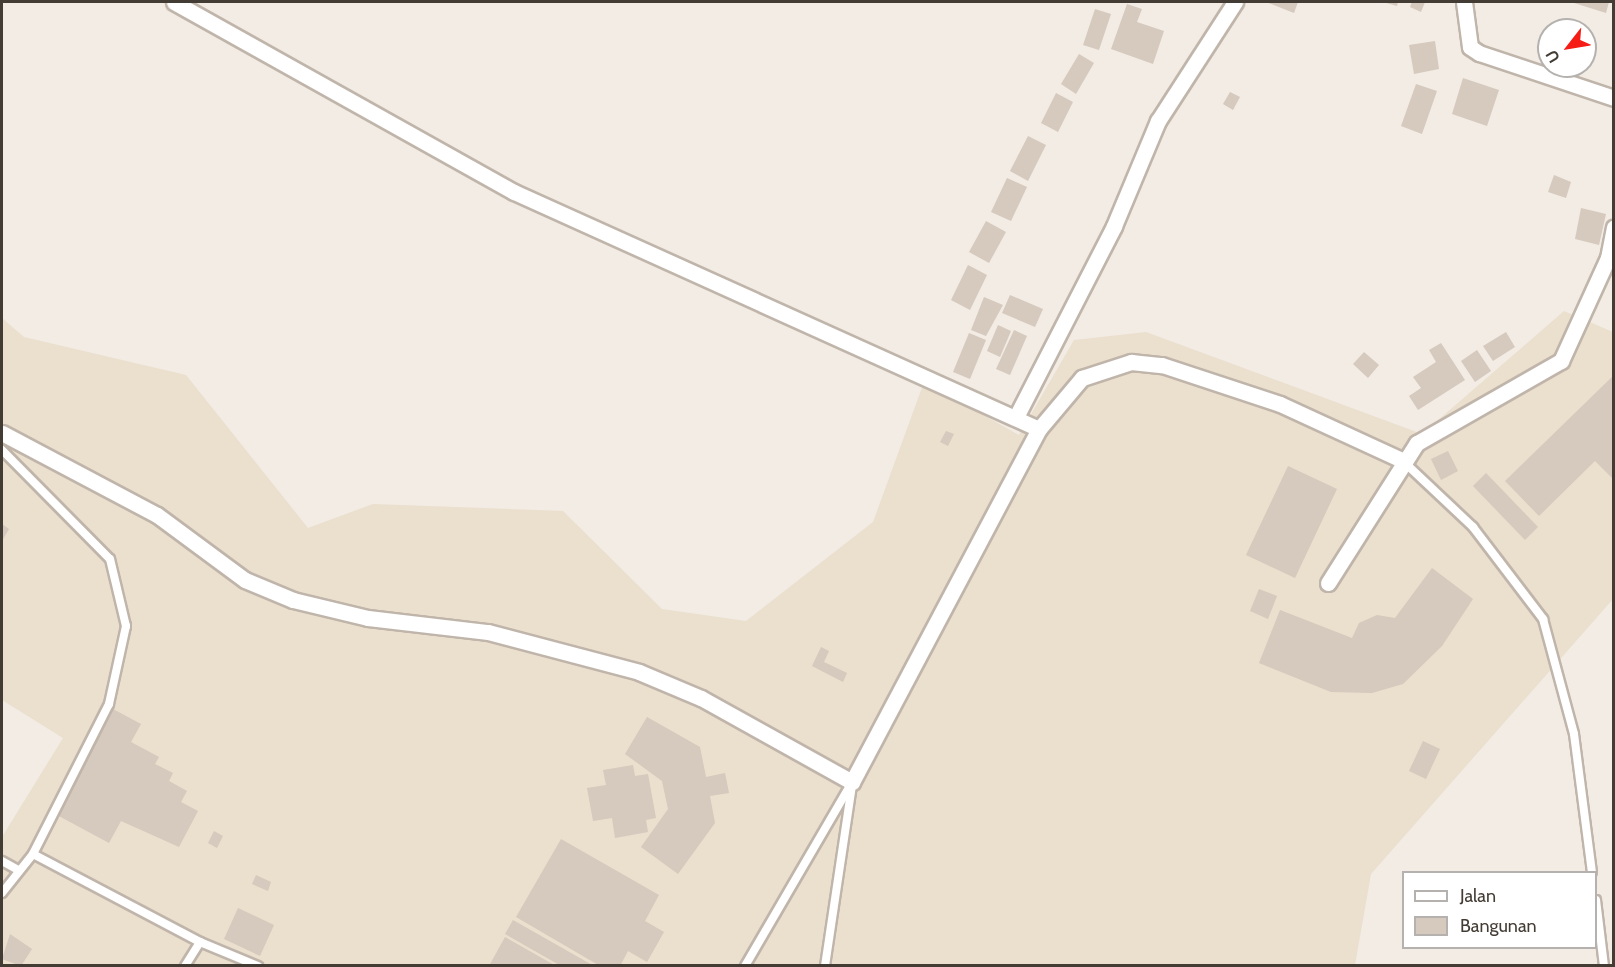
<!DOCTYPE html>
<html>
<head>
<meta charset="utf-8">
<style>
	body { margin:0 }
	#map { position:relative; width:1615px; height:967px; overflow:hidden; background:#f2ece4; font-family:Cabin,sans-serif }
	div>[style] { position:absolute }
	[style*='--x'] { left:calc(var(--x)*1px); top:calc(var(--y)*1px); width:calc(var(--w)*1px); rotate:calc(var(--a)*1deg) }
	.education>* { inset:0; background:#ebdfce }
	.building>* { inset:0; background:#d6c9bd }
	.roads { filter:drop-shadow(2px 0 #c0b5aa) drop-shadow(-2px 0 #c0b5aa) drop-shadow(0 2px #c0b5aa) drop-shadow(0 -2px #c0b5aa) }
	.service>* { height:8px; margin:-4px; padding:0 4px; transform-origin:4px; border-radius:4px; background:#fff }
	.minor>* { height:15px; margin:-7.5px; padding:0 7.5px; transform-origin:7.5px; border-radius:7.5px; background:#fff }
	span { translate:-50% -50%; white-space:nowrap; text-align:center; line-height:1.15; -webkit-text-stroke:4.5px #fff; paint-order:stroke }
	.frame { position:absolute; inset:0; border:3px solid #433c34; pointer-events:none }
	.legend { position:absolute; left:1402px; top:871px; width:195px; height:78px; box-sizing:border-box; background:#fff; border:2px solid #b4b1ae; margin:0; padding:8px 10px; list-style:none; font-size:18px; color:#433c34 }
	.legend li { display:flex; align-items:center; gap:12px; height:30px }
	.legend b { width:30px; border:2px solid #b4b1ae }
	.north { position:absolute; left:1537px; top:18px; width:60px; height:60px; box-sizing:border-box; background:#fff; border:2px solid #b4b1ae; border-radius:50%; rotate:239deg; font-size:16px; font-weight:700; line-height:24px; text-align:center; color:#433c34 }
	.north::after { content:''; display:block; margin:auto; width:21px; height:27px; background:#f61d17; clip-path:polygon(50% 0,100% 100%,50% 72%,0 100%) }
</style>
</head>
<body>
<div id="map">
	<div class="education">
		<div style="clip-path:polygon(1564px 311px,1613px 332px,1613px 599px,1371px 874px,1355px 965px,2px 965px,2px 837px,63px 738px,2px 700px,2px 318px,24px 337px,186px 375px,308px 528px,373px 504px,563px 511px,662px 609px,746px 621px,873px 522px,924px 382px,1019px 435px,1074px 340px,1146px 332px,1422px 434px)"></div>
	</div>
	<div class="building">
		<div style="clip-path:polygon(1266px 2px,1298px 2px,1294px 13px)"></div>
		<div style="clip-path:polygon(1383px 2px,1398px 2px,1397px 6px)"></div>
		<div style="clip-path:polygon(1412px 2px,1425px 2px,1421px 12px,1410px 7px)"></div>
		<div style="clip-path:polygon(1571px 2px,1609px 2px,1606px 13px)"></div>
		<div style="clip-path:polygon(1127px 4px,1142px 9px,1137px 22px,1164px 31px,1153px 64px,1111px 49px)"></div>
		<div style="clip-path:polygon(1095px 9px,1111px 14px,1099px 50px,1083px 45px)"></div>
		<div style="clip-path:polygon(1435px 41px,1439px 69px,1414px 74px,1409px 45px)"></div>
		<div style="clip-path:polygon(1079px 54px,1094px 63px,1076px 94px,1061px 84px)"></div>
		<div style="clip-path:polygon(1463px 78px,1499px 90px,1487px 126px,1452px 114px)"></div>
		<div style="clip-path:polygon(1416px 84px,1437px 91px,1422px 134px,1401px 126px)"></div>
		<div style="clip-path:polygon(1230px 92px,1240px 97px,1233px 110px,1223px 104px)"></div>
		<div style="clip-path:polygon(1056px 93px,1073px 102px,1058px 132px,1041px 123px)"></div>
		<div style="clip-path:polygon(1028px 136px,1046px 145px,1028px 181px,1010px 171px)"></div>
		<div style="clip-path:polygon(1554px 175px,1571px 182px,1566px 198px,1548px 192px)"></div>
		<div style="clip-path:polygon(1007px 178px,1027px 187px,1011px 221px,991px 212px)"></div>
		<div style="clip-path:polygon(1581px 208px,1606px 214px,1599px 245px,1575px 239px)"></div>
		<div style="clip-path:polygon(986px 221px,1006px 232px,989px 263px,969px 252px)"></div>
		<div style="clip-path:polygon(968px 265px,987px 275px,970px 310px,951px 300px)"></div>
		<div style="clip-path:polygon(1010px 295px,1043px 309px,1035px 327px,1002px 313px)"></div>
		<div style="clip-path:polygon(984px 297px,1003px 305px,986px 336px,971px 330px)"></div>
		<div style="clip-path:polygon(998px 325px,1011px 331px,1000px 357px,987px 351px)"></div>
		<div style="clip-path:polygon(1014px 330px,1027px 336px,1010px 375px,996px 369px)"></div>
		<div style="clip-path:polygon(1506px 332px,1515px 347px,1493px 361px,1483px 346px)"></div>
		<div style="clip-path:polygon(969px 333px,986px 340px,970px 379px,953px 372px)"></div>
		<div style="clip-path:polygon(1441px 343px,1465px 380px,1418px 410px,1409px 396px,1421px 388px,1413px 377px,1436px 362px,1429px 350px)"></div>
		<div style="clip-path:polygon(1477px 350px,1491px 371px,1475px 382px,1461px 361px)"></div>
		<div style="clip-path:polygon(1364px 352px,1379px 365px,1368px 378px,1353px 364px)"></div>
		<div style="clip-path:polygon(1614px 375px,1614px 480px,1595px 461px,1539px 516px,1505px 481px)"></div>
		<div style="clip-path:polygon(946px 431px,954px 434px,948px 446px,940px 442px)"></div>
		<div style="clip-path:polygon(1448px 451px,1458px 471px,1441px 480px,1431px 459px)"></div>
		<div style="clip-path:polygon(1288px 466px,1337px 489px,1295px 578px,1246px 555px)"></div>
		<div style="clip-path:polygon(1486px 473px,1538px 527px,1525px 540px,1473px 486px)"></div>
		<div style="clip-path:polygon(2px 524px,9px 529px,2px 541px)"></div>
		<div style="clip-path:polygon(1432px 568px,1473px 599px,1442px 646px,1403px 684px,1372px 693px,1331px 692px,1259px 663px,1280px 610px,1352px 638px,1359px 623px,1377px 615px,1395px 618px)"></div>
		<div style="clip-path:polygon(1259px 589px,1277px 596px,1268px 619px,1250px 611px)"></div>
		<div style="clip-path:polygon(821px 647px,829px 651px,824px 662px,847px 673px,843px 682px,812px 666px)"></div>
		<div style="clip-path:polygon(113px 709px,141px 724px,131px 742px,159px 757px,155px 764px,173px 773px,169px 781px,187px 791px,181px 802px,198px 811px,179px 847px,121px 821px,109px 843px,57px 815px)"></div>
		<div style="clip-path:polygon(647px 717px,700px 747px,706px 777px,725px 773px,729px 793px,710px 796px,715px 823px,678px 874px,641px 847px,668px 809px,662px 781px,625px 754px)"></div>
		<div style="clip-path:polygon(1423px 741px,1440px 749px,1426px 779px,1409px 771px)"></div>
		<div style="clip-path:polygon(633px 765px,635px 776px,648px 774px,656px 818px,646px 820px,648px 832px,615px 838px,612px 818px,593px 821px,587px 788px,606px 785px,603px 770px)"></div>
		<div style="clip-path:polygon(214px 831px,223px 836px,217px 848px,208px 843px)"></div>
		<div style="clip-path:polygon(561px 839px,659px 895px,645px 921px,664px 932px,647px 962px,628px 951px,620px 966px,600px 966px,516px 917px)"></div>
		<div style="clip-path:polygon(256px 875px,271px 882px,268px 891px,252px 884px)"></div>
		<div style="clip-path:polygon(238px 908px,274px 925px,260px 956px,224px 939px)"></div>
		<div style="clip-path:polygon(513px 920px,594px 966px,561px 966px,505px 934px)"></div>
		<div style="clip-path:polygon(10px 934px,32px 949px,21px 966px,2px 959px)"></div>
		<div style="clip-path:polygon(505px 937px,556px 966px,489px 966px)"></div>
	</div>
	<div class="roads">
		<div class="service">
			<div style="--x:2;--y:450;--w:153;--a:45.3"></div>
			<div style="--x:110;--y:559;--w:69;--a:76.6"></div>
			<div style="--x:126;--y:626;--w:80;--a:102.3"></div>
			<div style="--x:109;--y:704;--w:168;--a:116.9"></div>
			<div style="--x:33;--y:854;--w:50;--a:128.5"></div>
			<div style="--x:1404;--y:462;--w:95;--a:43.3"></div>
			<div style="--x:1473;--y:527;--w:116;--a:52.7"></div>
			<div style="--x:1543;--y:619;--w:119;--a:74.9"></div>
			<div style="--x:1574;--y:734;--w:139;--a:82.6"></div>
			<div style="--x:33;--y:854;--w:189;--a:27.8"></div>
			<div style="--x:200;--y:942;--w:28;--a:122"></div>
			<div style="--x:2;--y:861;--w:18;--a:29"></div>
			<div style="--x:1596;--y:900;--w:66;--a:83.1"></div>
			<div style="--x:200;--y:942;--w:63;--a:22.5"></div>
			<div style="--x:745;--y:966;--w:213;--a:-59.8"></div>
			<div style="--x:825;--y:966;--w:182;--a:-81.5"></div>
		</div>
		<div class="minor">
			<div style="--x:174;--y:2;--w:389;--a:29.2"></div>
			<div style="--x:514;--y:192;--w:576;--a:24.3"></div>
			<div style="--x:1464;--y:2;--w:45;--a:82.4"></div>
			<div style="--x:1470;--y:47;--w:11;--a:34"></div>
			<div style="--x:1479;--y:53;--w:142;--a:18.4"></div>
			<div style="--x:1016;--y:417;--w:215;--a:-62.8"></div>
			<div style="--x:1114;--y:226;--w:114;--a:-67.3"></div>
			<div style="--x:1158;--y:121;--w:142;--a:-57.1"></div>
			<div style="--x:2;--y:433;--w:175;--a:27.9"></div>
			<div style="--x:157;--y:515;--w:109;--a:36.5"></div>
			<div style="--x:245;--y:580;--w:52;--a:22.6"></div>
			<div style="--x:293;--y:600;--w:77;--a:13.5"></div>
			<div style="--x:368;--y:618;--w:121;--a:6.7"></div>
			<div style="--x:488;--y:632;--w:156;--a:14.8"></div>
			<div style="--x:639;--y:672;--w:67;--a:22.8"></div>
			<div style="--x:701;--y:698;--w:173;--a:29.1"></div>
			<div style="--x:852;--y:782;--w:399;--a:-62.1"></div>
			<div style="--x:1039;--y:429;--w:67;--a:-49.9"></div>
			<div style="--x:1082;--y:378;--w:52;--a:-18.1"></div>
			<div style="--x:1131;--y:362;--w:31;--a:6"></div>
			<div style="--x:1162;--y:365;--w:124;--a:18.3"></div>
			<div style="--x:1280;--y:404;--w:134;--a:24.7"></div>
			<div style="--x:1328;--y:583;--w:166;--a:-57.6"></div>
			<div style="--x:1417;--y:443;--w:166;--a:-29.7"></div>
			<div style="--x:1561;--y:361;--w:113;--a:-65.5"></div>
			<div style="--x:1608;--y:258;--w:31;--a:-79"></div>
		</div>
	</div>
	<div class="frame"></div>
	<ul class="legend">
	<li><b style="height:8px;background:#fff"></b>Jalan</li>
	<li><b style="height:16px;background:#d6c9bd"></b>Bangunan</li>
	</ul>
	<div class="north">U</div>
</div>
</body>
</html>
